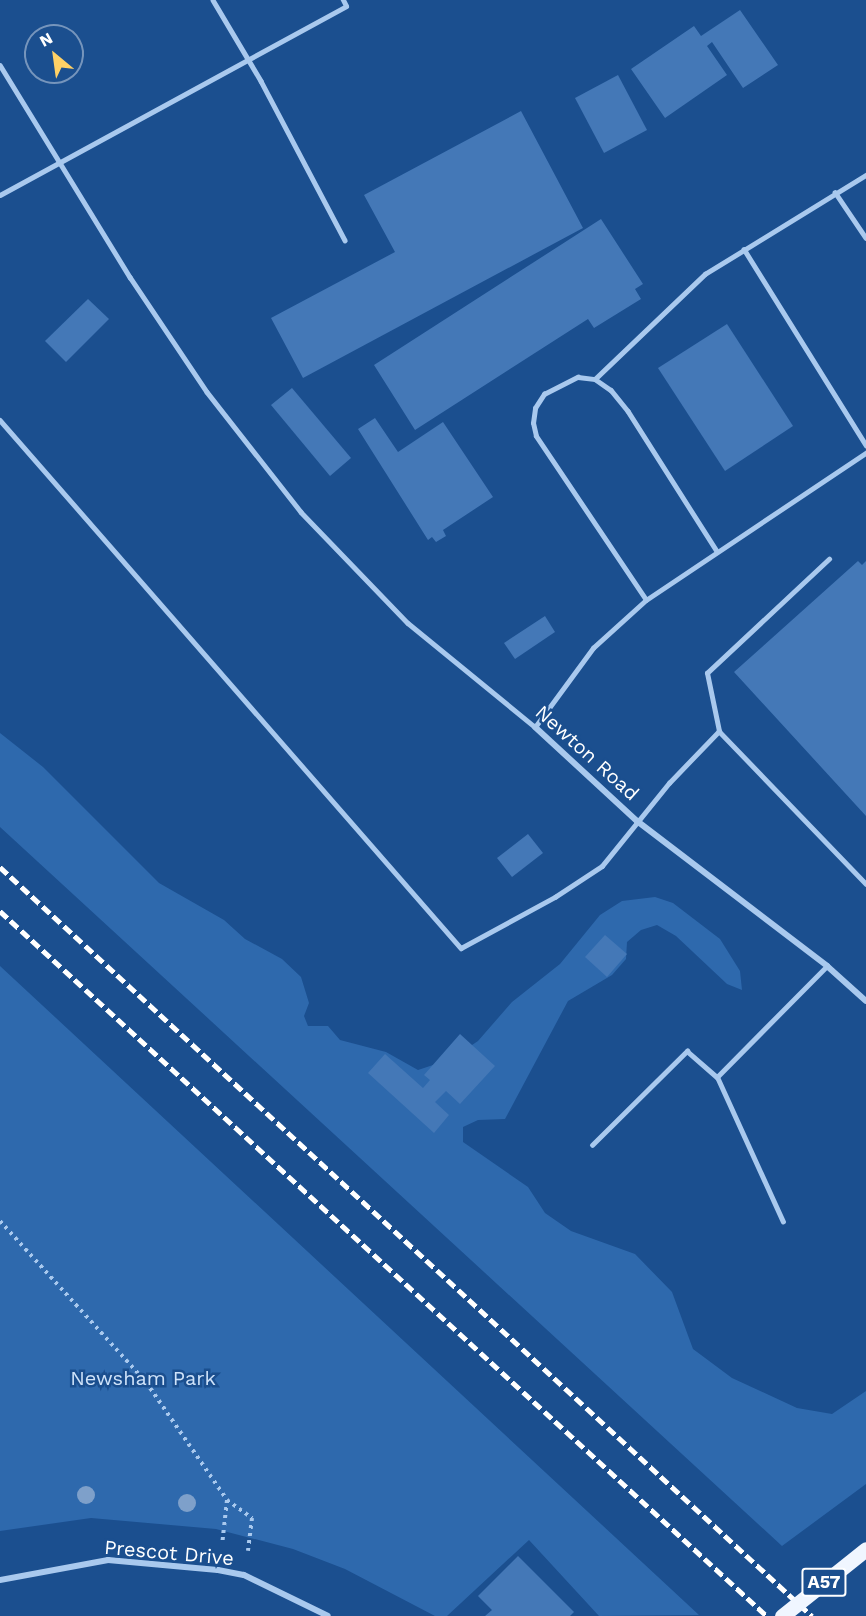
<!DOCTYPE html>
<html>
<head>
<meta charset="utf-8">
<style>
	body { margin:0 }
	#map { position:relative; width:866px; height:1616px; overflow:hidden; background:#1b4f8f; font-family:"Work Sans",sans-serif }
	div>[style] { position:absolute }
	[style*='--x'] { left:calc(var(--x)*1px); top:calc(var(--y)*1px); width:calc(var(--w)*1px); rotate:calc(var(--a)*1deg) }
	.green>* { inset:0; background:#2e69ad }
	.building>* { inset:0; background:#4478b7 }
	.path>* { height:4px; margin-top:-2px; transform-origin:0; background:repeating-linear-gradient(90deg,#a9c9ee 0 3px,transparent 0 7.5px) }
	.lane>* { height:4.5px; margin:-2.25px; padding:0 2.25px; transform-origin:2.25px; border-radius:2.25px; background:#a9c9ee }
	.street>* { height:6px; margin:-3px; padding:0 3px; transform-origin:3px; border-radius:3px; background:#a9c9ee }
	.rail>* { height:4.5px; margin-top:-2.25px; transform-origin:0; background:repeating-linear-gradient(90deg,#fff 0 10px,transparent 0 14.5px) }
	.primary-bridge>* { height:15px; margin:-7.5px; padding:0 7.5px; transform-origin:7.5px; border-radius:7.5px; background:#f0f6ff }
	.trees>* { width:18px; height:18px; margin:-9px; border-radius:50%; background:#7ea0ca }
	span { translate:-50% -50%; white-space:nowrap; text-align:center; line-height:1.15; -webkit-text-stroke:5px #1b4f8f; paint-order:stroke }
	.shield-label span { padding:2px 4px; background:#1b4f8f; border:2px solid; border-radius:4px; -webkit-text-stroke-width:0 }
	.shield-label { font-size:18px; color:#fff; font-weight:700 }
	.street-label { font-size:20px; color:#fff }
	.park-label { font-size:20px; color:#cfe3fa }
	.north { position:absolute; left:24px; top:24px; width:60px; height:60px; box-sizing:border-box; background:#1b4f8f; border:2px solid #7695bc; border-radius:50%; rotate:331deg; font-size:16px; font-weight:700; line-height:24px; text-align:center; color:#fff }
	.north::after { content:''; display:block; margin:auto; width:21px; height:27px; background:#ffd166; clip-path:polygon(50% 0,100% 100%,50% 72%,0 100%) }
</style>
</head>
<body>
<div id="map">
	<div class="green">
		<div style="clip-path:polygon(0 733px,43px 767px,159px 883px,224px 920px,245px 939px,282px 959px,301px 977px,309px 1003px,304px 1016px,308px 1026px,328px 1026px,340px 1040px,386px 1052px,418px 1070px,451px 1059px,478px 1041px,512px 1002px,560px 964px,600px 915px,622px 901px,655px 897px,673px 903px,720px 939px,740px 971px,742px 990px,727px 984px,676px 936px,657px 925px,641px 930px,627px 942px,626px 959px,612px 975px,568px 1001px,505px 1119px,478px 1120px,463px 1127px,463px 1142px,528px 1187px,545px 1213px,571px 1231px,635px 1254px,672px 1292px,693px 1349px,732px 1378px,797px 1408px,832px 1414px,866px 1391px,866px 1484px,782px 1546px,0 827px)"></div>
		<div style="clip-path:polygon(0 966px,699px 1615px,599px 1616px,529px 1540px,447px 1616px,435px 1616px,345px 1569px,293px 1549px,216px 1529px,91px 1518px,0 1531px)"></div>
	</div>
	<div class="building">
		<div style="clip-path:polygon(740px 10px,778px 65px,743px 88px,712px 42px,707px 46px,727px 75px,665px 118px,631px 69px,694px 26px,701px 36px)"></div>
		<div style="clip-path:polygon(618px 75px,647px 130px,604px 153px,575px 98px)"></div>
		<div style="clip-path:polygon(521px 111px,583px 228px,303px 378px,271px 318px,395px 252px,364px 195px)"></div>
		<div style="clip-path:polygon(601px 219px,643px 284px,635px 289px,641px 299px,594px 328px,588px 319px,415px 430px,374px 365px)"></div>
		<div style="clip-path:polygon(88px 299px,109px 319px,66px 362px,45px 341px)"></div>
		<div style="clip-path:polygon(727px 324px,793px 426px,725px 471px,658px 368px)"></div>
		<div style="clip-path:polygon(292px 388px,351px 458px,330px 476px,271px 405px)"></div>
		<div style="clip-path:polygon(375px 418px,398px 452px,443px 422px,493px 497px,443px 530px,446px 536px,436px 542px,432px 537px,428px 540px,358px 429px)"></div>
		<div style="clip-path:polygon(858px 561px,862px 565px,866px 561px,866px 816px,734px 672px)"></div>
		<div style="clip-path:polygon(545px 616px,555px 632px,515px 659px,504px 643px)"></div>
		<div style="clip-path:polygon(528px 834px,543px 853px,512px 877px,497px 858px)"></div>
		<div style="clip-path:polygon(605px 935px,627px 954px,607px 977px,585px 957px)"></div>
		<div style="clip-path:polygon(460px 1034px,495px 1066px,460px 1104px,446px 1091px,435px 1102px,449px 1115px,434px 1133px,368px 1073px,385px 1054px,423px 1088px,430px 1080px,424px 1075px)"></div>
		<div style="clip-path:polygon(518px 1556px,574px 1612px,570px 1616px,485px 1616px,492px 1610px,478px 1596px)"></div>
	</div>
	<div class="path">
		<div style="--x:0;--y:1221;--w:217;--a:47.8"></div>
		<div style="--x:146;--y:1382;--w:143;--a:55.5"></div>
		<div style="--x:227;--y:1500;--w:45;--a:96.3"></div>
		<div style="--x:227;--y:1500;--w:31;--a:36"></div>
		<div style="--x:252;--y:1518;--w:33;--a:97"></div>
	</div>
	<div class="lane">
		<div style="--x:213;--y:0;--w:94;--a:59.3"></div>
		<div style="--x:261;--y:81;--w:180;--a:62.2"></div>
		<div style="--x:0;--y:65;--w:249;--a:58.5"></div>
		<div style="--x:130;--y:277;--w:138;--a:56.2"></div>
		<div style="--x:207;--y:392;--w:152;--a:51.9"></div>
		<div style="--x:301;--y:512;--w:154;--a:46.1"></div>
		<div style="--x:408;--y:623;--w:164;--a:39.3"></div>
		<div style="--x:535;--y:727;--w:98;--a:-53.7"></div>
		<div style="--x:593;--y:648;--w:72;--a:-42.2"></div>
		<div style="--x:646;--y:600;--w:265;--a:-33.8"></div>
		<div style="--x:835;--y:192;--w:55;--a:56"></div>
		<div style="--x:0;--y:195;--w:394;--a:-28.6"></div>
		<div style="--x:346;--y:6;--w:7;--a:-117"></div>
		<div style="--x:744;--y:249;--w:231;--a:58.1"></div>
		<div style="--x:595;--y:379;--w:152;--a:-43.7"></div>
		<div style="--x:705;--y:274;--w:189;--a:-31.6"></div>
		<div style="--x:0;--y:420;--w:701;--a:48.88"></div>
		<div style="--x:461;--y:948;--w:107;--a:-28.5"></div>
		<div style="--x:555;--y:897;--w:56;--a:-33.4"></div>
		<div style="--x:602;--y:866;--w:107;--a:-51.1"></div>
		<div style="--x:669;--y:783;--w:72;--a:-46.1"></div>
		<div style="--x:719;--y:731;--w:212;--a:46.1"></div>
		<div style="--x:646;--y:600;--w:197;--a:-123.9"></div>
		<div style="--x:536;--y:436;--w:13;--a:-103"></div>
		<div style="--x:533;--y:423;--w:15;--a:-82"></div>
		<div style="--x:535;--y:408;--w:17;--a:-57"></div>
		<div style="--x:544;--y:394;--w:38;--a:-27"></div>
		<div style="--x:578;--y:377;--w:17;--a:7"></div>
		<div style="--x:595;--y:379;--w:19;--a:35"></div>
		<div style="--x:611;--y:390;--w:27;--a:51"></div>
		<div style="--x:628;--y:411;--w:166;--a:57.6"></div>
		<div style="--x:719;--y:731;--w:59;--a:-101.7"></div>
		<div style="--x:707;--y:673;--w:167;--a:-43.1"></div>
		<div style="--x:592;--y:1145;--w:134;--a:-44.7"></div>
		<div style="--x:687;--y:1051;--w:40;--a:41"></div>
		<div style="--x:783;--y:1222;--w:159;--a:-114.5"></div>
		<div style="--x:717;--y:1077;--w:156;--a:-45.3"></div>
	</div>
	<div class="street">
		<div style="--x:535;--y:727;--w:139;--a:42.7"></div>
		<div style="--x:637;--y:821;--w:239;--a:37.3"></div>
		<div style="--x:827;--y:966;--w:52;--a:41.9"></div>
		<div style="--x:0;--y:1580;--w:110;--a:-10.5"></div>
		<div style="--x:108;--y:1560;--w:110;--a:5.2"></div>
		<div style="--x:218;--y:1570;--w:26;--a:11"></div>
		<div style="--x:244;--y:1575;--w:93;--a:26"></div>
	</div>
	<div class="rail">
		<div style="--x:0;--y:867;--w:1105;--a:42.69"></div>
		<div style="--x:0;--y:911;--w:1042;--a:42.59"></div>
	</div>
	<div class="primary-bridge">
		<div style="--x:782;--y:1616;--w:107;--a:-38.6"></div>
	</div>
	<div class="trees">
		<div style="left:86px;top:1495px"></div>
		<div style="left:187px;top:1503px"></div>
	</div>
	<div class="shield-label">
		<span style="left:824px;top:1582px">A57</span>
	</div>
	<div class="street-label">
		<span style="left:587px;top:753px;rotate:42deg">Newton Road</span>
		<span style="left:169px;top:1553px;rotate:5deg">Prescot Drive</span>
	</div>
	<div class="park-label">
		<span style="left:143px;top:1378px">Newsham Park</span>
	</div>
	<div class="north">N</div>
</div>
</body>
</html>
